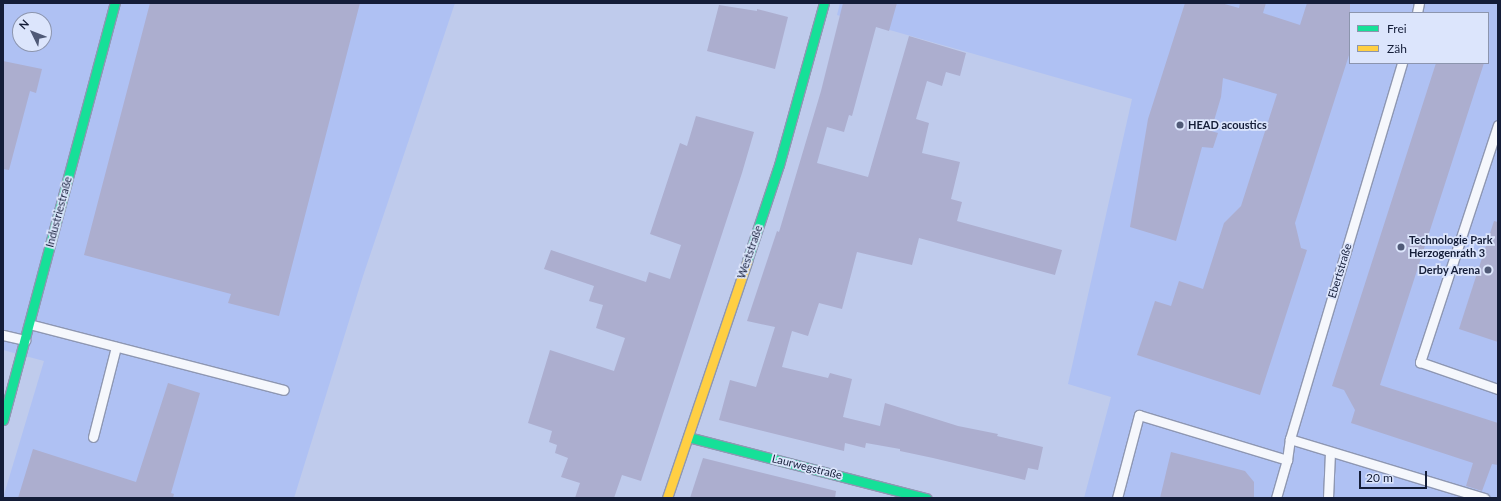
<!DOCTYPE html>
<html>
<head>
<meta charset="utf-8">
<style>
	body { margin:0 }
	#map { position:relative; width:1501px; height:501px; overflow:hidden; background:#bfcbec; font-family:Lato,sans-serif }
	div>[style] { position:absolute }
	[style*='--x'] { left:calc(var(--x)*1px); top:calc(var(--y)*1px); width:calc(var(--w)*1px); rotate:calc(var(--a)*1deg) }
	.built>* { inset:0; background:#afc1f3 }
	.building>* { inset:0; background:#acaecf }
	.roads { filter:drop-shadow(1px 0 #8e97b2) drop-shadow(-1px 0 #8e97b2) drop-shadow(0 1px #8e97b2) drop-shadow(0 -1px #8e97b2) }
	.lane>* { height:9px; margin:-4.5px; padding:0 4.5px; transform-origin:4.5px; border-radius:4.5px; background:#f5f7fc }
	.fast>* { height:9px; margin:-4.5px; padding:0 4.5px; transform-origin:4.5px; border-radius:4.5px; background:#16e098 }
	.slow>* { height:9px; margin:-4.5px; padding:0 4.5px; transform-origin:4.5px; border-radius:4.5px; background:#ffcf43 }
	.dots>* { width:11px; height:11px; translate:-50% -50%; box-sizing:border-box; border:2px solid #dce5fc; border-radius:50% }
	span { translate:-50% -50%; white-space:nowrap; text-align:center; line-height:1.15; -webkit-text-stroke:3.5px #dce5fc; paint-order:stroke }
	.poi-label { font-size:11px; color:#141d38; font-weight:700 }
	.left { translate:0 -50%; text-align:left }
	.right { translate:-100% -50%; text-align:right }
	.street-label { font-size:11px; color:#141d38 }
	.frame { position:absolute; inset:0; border:4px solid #141d38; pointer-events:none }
	.legend { position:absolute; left:1349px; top:12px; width:140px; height:52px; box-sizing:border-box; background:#dce5fc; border:1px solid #8c95ae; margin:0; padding:5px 7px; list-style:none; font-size:12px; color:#141d38 }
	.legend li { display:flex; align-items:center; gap:8px; height:20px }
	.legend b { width:20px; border:1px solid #8c95ae }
	.north { position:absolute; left:12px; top:12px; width:40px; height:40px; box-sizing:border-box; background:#dce5fc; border:1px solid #8c95ae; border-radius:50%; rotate:313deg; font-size:11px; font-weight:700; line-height:16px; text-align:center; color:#141d38 }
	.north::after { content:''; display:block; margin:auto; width:14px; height:18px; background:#505a77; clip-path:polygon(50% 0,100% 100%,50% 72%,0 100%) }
	.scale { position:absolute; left:1359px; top:471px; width:68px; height:18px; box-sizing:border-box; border:2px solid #141d38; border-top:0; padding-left:5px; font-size:12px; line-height:14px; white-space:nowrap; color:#141d38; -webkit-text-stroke:3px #dce5fc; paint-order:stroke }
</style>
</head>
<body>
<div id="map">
	<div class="built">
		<div style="clip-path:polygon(evenodd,3px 3px,455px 3px,363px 276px,294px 498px,3px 498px,44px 361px,3px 350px,3px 3px,20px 20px,44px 20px,44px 44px,20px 44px,20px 20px)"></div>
		<div style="clip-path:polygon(evenodd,840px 3px,1498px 3px,1498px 498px,1084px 498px,1111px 397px,1068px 384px,1132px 99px,837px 15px,840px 3px,1350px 13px,1488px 13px,1488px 63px,1350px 63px,1350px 13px)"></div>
	</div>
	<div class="building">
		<div style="clip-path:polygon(150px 3px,360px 3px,279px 316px,228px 303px,231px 294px,84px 255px)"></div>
		<div style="clip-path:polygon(843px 3px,897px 3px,889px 31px,876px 27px,852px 116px,849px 115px,844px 132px,827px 127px,817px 163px,868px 177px,909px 36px,966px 53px,960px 76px,946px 72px,942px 86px,927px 81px,916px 119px,929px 123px,922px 153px,960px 162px,951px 199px,962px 202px,957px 221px,1062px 250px,1055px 275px,919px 238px,912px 265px,857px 252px,842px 309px,819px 303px,808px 336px,792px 331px,782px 367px,828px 378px,830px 373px,852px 379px,843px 417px,880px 426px,885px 403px,958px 426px,998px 434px,997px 436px,1043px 447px,1038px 470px,1028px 468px,1025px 480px,933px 458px,900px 451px,900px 449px,866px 443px,865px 448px,845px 443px,844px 451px,719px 420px,730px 380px,756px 387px,775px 327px,747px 321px,777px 231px,779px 232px,821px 91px)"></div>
		<div style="clip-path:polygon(1185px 3px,1221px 3px,1239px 8px,1240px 3px,1266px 3px,1263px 13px,1300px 25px,1307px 3px,1350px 3px,1350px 52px,1295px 223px,1301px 248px,1307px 250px,1260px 395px,1137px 355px,1155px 301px,1171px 306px,1179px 281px,1203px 289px,1224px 223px,1241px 206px,1277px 94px,1223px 78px,1221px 97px,1211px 131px,1218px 133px,1213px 148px,1202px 147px,1176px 241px,1130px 227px,1148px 119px)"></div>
		<div style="clip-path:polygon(719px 5px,757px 11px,757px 9px,788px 17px,775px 69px,707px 51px)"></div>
		<div style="clip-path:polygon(3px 61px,42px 69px,36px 93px,30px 91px,9px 170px,3px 169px)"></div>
		<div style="clip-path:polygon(1436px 63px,1484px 63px,1380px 385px,1498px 423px,1498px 465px,1492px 464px,1482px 491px,1466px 486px,1473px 463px,1351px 423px,1355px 410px,1344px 390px,1332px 386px)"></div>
		<div style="clip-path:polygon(696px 116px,754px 132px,742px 173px,641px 481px,622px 475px,614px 498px,575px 498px,580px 483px,561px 477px,568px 458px,555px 453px,557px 445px,549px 442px,552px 431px,528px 423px,550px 350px,614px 371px,625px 338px,596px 328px,603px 305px,589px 301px,594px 286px,544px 269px,551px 250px,646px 282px,649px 272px,670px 279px,681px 245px,650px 234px,680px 143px,687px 146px)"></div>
		<div style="clip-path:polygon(1494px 221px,1498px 222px,1498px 342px,1459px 329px)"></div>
		<div style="clip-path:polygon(168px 383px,200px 393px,171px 493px,174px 494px,173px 498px,18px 498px,33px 449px,136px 482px)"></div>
		<div style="clip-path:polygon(1171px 452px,1245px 471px,1254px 482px,1254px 498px,1160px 498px)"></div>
		<div style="clip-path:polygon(703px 458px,836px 491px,835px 498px,690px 498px)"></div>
	</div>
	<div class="roads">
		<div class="lane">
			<div style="--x:1417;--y:13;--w:10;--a:-79"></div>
			<div style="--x:1402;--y:63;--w:392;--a:106.6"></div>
			<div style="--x:1290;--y:439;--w:203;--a:16.9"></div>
			<div style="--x:1498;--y:125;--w:250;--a:108.2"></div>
			<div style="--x:1420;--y:362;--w:83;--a:19.1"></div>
			<div style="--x:29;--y:324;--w:263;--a:14.5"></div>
			<div style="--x:3;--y:335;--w:23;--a:13"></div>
			<div style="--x:93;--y:437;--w:93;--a:-75.7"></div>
			<div style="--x:1117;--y:498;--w:86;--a:-75.2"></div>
			<div style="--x:1139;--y:415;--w:155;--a:16.9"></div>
			<div style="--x:1276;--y:498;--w:40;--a:-74"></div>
			<div style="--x:1287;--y:460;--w:21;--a:-82"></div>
			<div style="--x:1328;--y:498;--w:46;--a:-87.5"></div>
		</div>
		<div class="fast">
			<div style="--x:747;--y:261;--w:101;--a:-71.6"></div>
			<div style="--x:779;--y:165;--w:168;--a:-74.5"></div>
			<div style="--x:3;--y:420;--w:432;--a:-75"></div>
			<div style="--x:688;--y:437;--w:246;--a:14.4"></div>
		</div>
		<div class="slow">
			<div style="--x:667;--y:498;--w:250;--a:-71.3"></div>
		</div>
	</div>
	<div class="dots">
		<div style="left:1180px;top:125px;background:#505a77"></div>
		<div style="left:1401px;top:247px;background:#505a77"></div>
		<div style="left:1488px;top:270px;background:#505a77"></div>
	</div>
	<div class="poi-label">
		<span class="left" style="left:1188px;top:125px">HEAD acoustics</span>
		<span class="left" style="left:1409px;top:247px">Technologie Park<br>Herzogenrath 3</span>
		<span class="right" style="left:1480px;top:270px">Derby Arena</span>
	</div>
	<div class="street-label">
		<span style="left:59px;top:212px;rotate:-75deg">Industriestraße</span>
		<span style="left:750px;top:252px;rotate:-71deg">Weststraße</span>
		<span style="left:1340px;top:271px;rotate:-73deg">Ebertstraße</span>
		<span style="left:807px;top:467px;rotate:14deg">Laurwegstraße</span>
	</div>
	<div class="frame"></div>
	<ul class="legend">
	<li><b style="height:5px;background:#16e098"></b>Frei</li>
	<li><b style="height:5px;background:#ffcf43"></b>Zäh</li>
	</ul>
	<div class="north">N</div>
	<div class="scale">20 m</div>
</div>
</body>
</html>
